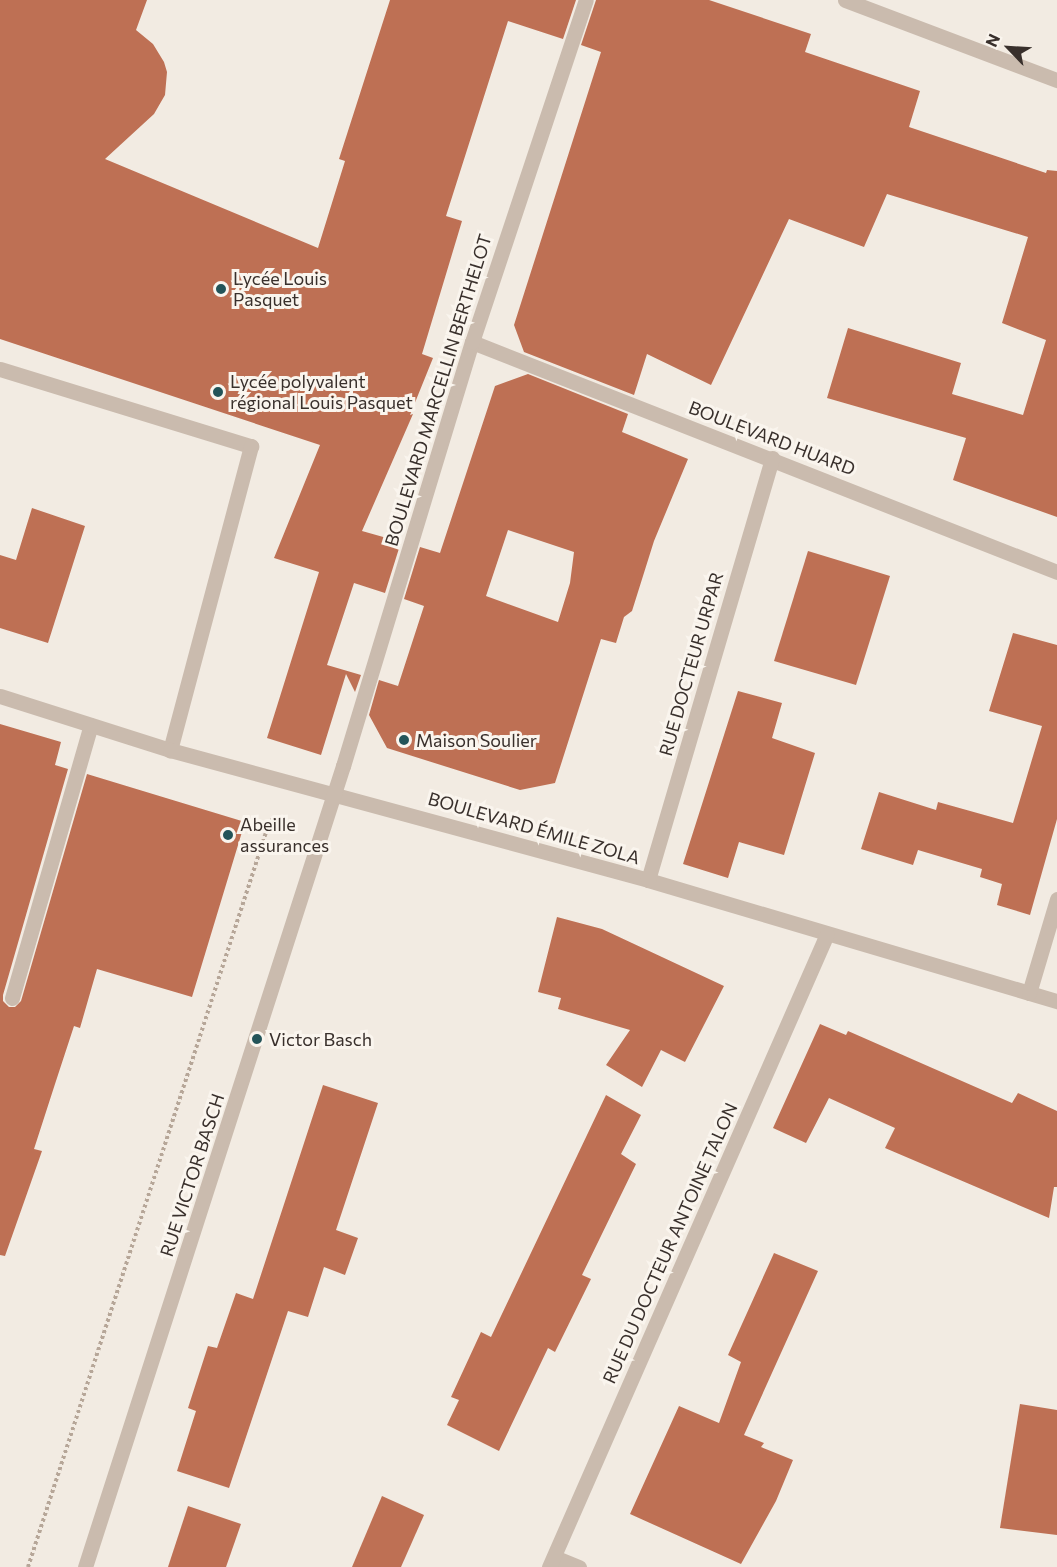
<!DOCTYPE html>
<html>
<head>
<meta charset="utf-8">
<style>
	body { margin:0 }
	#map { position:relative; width:1057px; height:1567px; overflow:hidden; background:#f2ebe2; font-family:Commissioner,sans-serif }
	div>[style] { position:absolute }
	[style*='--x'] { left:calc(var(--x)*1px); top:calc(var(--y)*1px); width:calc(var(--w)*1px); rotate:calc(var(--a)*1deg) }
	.building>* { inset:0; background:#be7054 }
	.path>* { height:4px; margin-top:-2px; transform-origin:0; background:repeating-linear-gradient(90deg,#b6a698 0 3px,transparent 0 6px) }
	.service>* { height:15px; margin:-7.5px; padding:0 7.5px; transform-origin:7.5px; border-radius:7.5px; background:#cabbae }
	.minor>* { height:15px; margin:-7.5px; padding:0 7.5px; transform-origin:7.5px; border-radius:7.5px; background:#cabbae }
	.dots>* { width:16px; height:16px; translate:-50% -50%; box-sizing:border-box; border:3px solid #faf5ee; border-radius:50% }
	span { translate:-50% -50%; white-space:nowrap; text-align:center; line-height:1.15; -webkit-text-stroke:6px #faf5ee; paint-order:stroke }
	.poi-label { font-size:18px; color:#39302c }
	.left { translate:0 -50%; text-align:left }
	.street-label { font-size:18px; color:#39302c }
	.north { position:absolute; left:979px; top:18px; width:60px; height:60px; -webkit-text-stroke:4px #faf5ee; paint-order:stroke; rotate:295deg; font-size:16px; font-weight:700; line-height:24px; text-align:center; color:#39302c }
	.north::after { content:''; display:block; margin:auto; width:21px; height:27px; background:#39302c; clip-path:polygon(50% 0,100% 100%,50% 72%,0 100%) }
</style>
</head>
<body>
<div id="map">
	<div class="building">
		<div style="clip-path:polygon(0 0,147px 0,136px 30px,153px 44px,164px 62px,167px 72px,165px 95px,154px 114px,105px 159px,318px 248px,345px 161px,339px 159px,390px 0,576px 0,563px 39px,508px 21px,446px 216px,462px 221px,422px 354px,433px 358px,410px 415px,413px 414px,362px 531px,401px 542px,385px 593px,354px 583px,327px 665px,361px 675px,355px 692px,346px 674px,321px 755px,267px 738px,319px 572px,274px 558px,320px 445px,0 339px)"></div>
		<div style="clip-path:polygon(596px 0,709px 0,811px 34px,805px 52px,920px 91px,909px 127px,1046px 173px,1047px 170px,1057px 171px,1057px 517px,953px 480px,966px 438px,827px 398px,848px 328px,961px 363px,952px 394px,1023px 415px,1046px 340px,1002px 323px,1028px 237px,887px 194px,864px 247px,789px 219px,711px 385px,647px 354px,634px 395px,524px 352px,514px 325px,601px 52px,581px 45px)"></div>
		<div style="clip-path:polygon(evenodd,528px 374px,628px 414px,622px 432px,688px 459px,654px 541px,632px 611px,624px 617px,616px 643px,601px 639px,555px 783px,520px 790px,387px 748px,369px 715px,379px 680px,398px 686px,424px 606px,404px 599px,420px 547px,440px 553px,495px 386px,528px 374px,508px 530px,574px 552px,570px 583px,558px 622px,486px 596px,508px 530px)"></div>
		<div style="clip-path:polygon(32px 508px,85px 526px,48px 643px,0 628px,0 555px,16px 560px)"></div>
		<div style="clip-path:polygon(808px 551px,890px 576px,856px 685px,774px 661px)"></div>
		<div style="clip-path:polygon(1013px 633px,1057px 645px,1057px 819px,1030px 915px,997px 905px,1002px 884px,980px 877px,982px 869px,918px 850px,913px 865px,861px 849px,879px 792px,936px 810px,938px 802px,1013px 823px,1042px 726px,989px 711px)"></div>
		<div style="clip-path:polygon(738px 691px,782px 703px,772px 738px,815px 753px,784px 855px,739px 842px,728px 878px,683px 864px)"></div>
		<div style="clip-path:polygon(0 724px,61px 742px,55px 765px,68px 769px,3px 995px,3px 1001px,9px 1007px,15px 1007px,21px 1001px,87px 774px,245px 822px,192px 997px,97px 969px,80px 1028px,74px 1026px,55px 1084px,34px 1149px,42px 1151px,5px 1256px,0 1255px)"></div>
		<div style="clip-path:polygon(557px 917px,602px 929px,724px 986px,685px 1062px,661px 1050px,642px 1087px,606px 1065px,630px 1030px,558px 1009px,561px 998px,538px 992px)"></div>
		<div style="clip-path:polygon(820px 1024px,846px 1035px,848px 1031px,1012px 1103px,1018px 1093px,1057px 1111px,1057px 1187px,1054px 1187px,1049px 1218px,885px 1148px,895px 1128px,829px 1098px,806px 1143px,773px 1128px)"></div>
		<div style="clip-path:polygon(323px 1085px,378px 1103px,336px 1230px,358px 1238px,345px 1275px,324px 1267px,308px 1317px,288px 1311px,229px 1488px,177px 1471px,196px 1411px,188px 1408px,208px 1346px,217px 1348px,236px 1293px,253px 1299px)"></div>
		<div style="clip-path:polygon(606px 1095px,641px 1115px,621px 1154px,636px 1164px,582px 1275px,591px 1279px,555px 1352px,548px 1348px,499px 1451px,447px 1425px,459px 1400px,451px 1397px,481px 1332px,491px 1337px)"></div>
		<div style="clip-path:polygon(774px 1253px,818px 1271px,744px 1435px,764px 1443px,761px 1447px,793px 1460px,776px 1501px,741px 1564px,630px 1514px,679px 1406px,719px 1423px,741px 1362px,728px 1355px)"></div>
		<div style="clip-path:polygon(1020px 1404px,1057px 1410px,1057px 1535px,1000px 1528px)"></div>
		<div style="clip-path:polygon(382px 1496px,424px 1515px,401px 1567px,352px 1567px)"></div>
		<div style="clip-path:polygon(188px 1506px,241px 1524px,226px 1567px,168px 1567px)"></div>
	</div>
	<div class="path">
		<div style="--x:28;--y:1567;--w:785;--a:-72.05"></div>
		<div style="--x:270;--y:820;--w:22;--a:16"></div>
	</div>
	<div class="service">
		<div style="--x:0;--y:369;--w:263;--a:17.1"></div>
		<div style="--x:251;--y:446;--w:315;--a:104.9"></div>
		<div style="--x:12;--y:998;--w:284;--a:-73.9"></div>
		<div style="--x:554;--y:1557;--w:27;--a:22"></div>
	</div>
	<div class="minor">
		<div style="--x:845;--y:0;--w:227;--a:20.7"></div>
		<div style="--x:472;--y:342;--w:629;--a:21.46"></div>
		<div style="--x:0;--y:696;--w:178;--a:17.6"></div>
		<div style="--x:170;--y:750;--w:495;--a:15.2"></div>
		<div style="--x:648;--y:880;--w:427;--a:16.5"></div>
		<div style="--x:648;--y:880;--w:440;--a:-73.6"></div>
		<div style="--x:1029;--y:993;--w:98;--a:-73.4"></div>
		<div style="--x:85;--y:1567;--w:842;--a:-72.15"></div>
		<div style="--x:343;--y:766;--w:443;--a:-73.1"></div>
		<div style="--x:472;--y:342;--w:360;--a:-71.6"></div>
		<div style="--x:549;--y:1567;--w:691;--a:-66.29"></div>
	</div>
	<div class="dots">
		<div style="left:221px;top:289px;background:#235459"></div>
		<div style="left:218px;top:392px;background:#235459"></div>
		<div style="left:404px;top:740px;background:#235459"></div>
		<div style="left:228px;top:835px;background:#235459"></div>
		<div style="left:257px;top:1039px;background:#235459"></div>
	</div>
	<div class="poi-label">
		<span class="left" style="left:233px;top:289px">Lycée Louis<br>Pasquet</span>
		<span class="left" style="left:230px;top:392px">Lycée polyvalent<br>régional Louis Pasquet</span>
		<span class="left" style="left:416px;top:740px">Maison Soulier</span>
		<span class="left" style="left:240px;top:835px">Abeille<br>assurances</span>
		<span class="left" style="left:269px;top:1039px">Victor Basch</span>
	</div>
	<div class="street-label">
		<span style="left:438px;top:390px;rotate:-73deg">BOULEVARD MARCELLIN BERTHELOT</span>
		<span style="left:772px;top:438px;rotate:21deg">BOULEVARD HUARD</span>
		<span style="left:691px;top:664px;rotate:-74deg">RUE DOCTEUR URPAR</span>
		<span style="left:534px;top:828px;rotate:16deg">BOULEVARD ÉMILE ZOLA</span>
		<span style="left:192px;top:1175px;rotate:-72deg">RUE VICTOR BASCH</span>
		<span style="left:670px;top:1243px;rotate:-66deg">RUE DU DOCTEUR ANTOINE TALON</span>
	</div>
	<div class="north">N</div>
</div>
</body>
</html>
